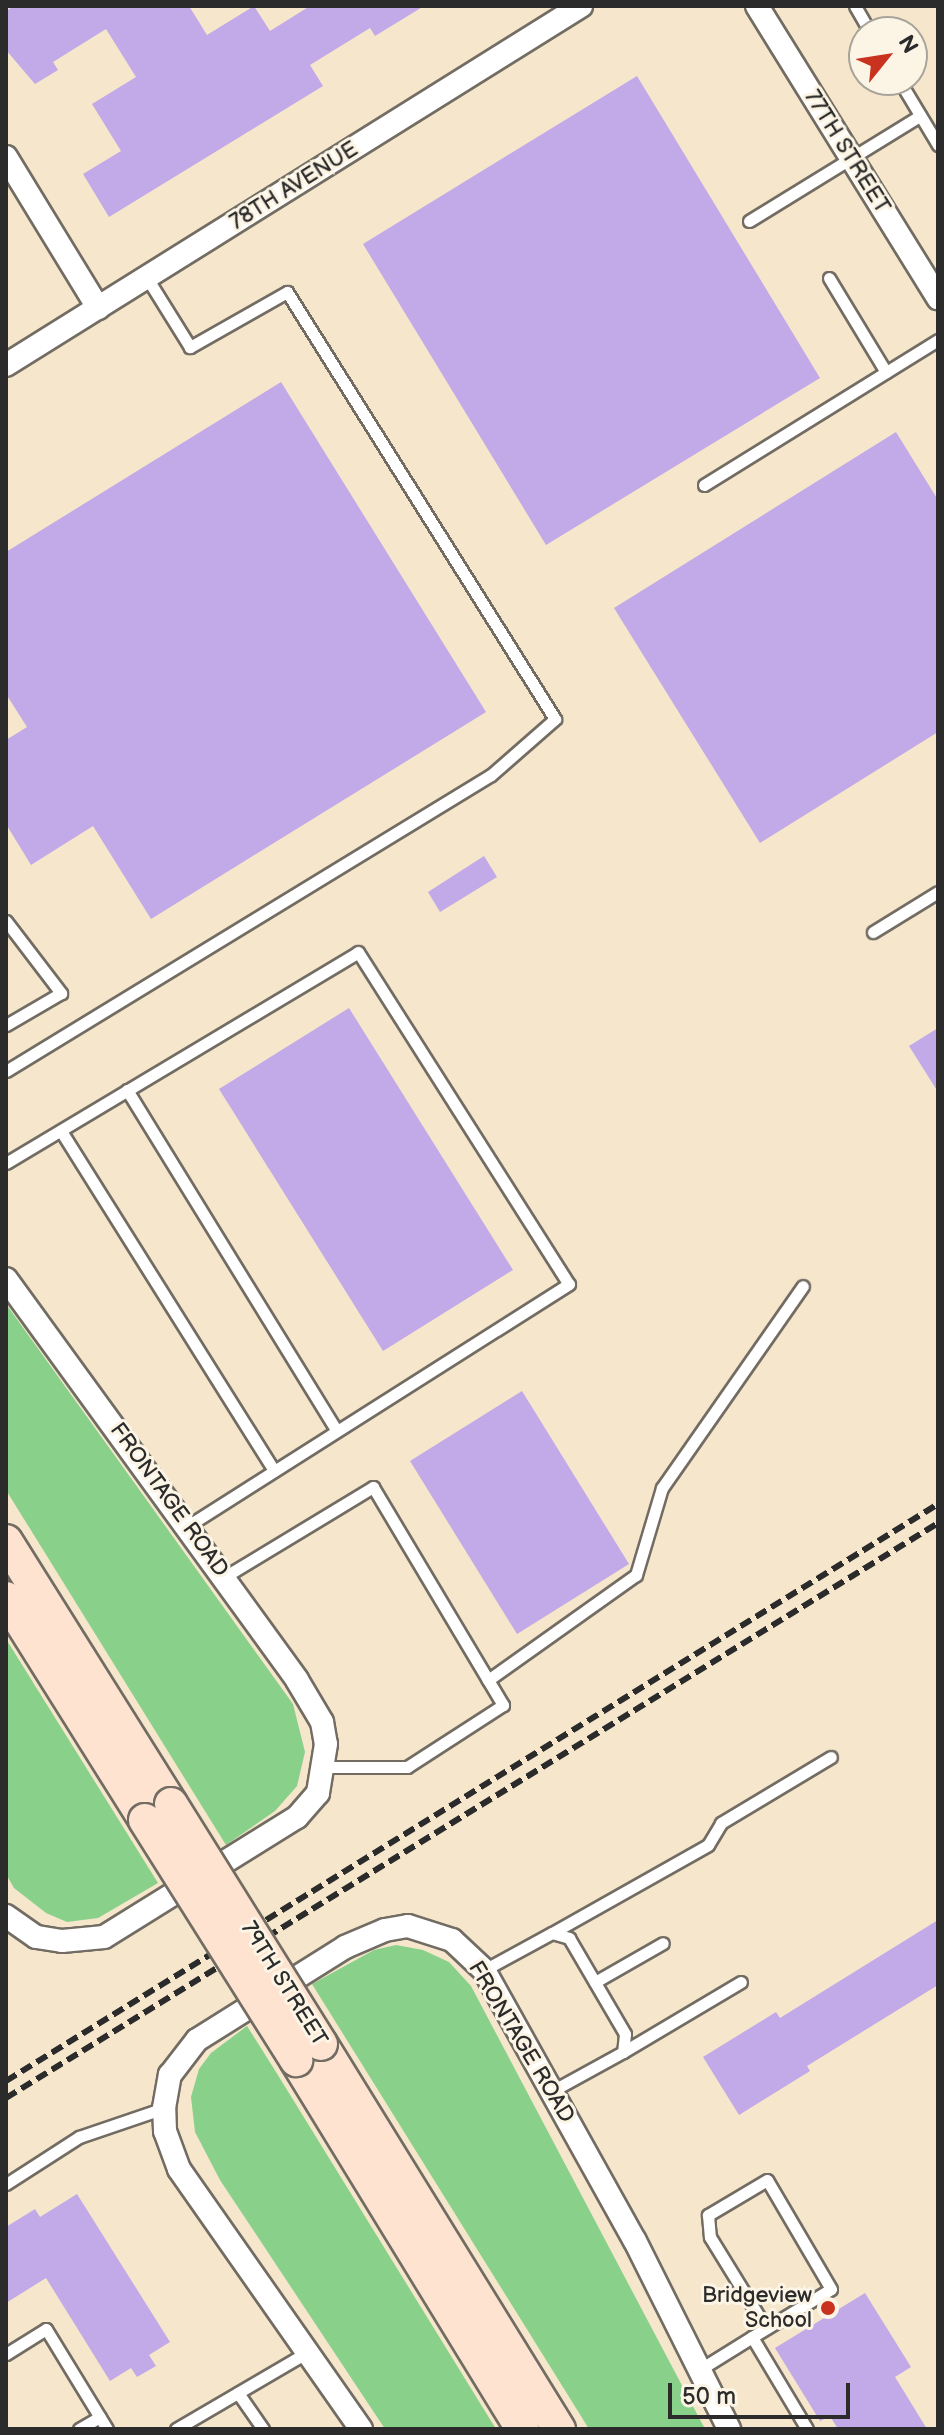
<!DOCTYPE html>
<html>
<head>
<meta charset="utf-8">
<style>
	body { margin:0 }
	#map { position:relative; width:944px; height:2435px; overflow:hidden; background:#f5e6cc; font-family:"Balsamiq Sans",sans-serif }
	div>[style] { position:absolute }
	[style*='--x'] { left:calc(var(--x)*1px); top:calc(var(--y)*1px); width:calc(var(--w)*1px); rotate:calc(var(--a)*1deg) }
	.green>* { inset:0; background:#89d08a }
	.building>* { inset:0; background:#c2a9e7 }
	.roads { filter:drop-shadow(2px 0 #726c63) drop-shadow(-2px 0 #726c63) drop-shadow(0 2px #726c63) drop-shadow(0 -2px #726c63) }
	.service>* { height:11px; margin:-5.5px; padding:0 5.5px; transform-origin:5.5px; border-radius:5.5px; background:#fff }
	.minor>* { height:22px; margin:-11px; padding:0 11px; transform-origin:11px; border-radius:11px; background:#fff }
	.secondary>* { height:32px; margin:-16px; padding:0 16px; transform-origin:16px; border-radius:16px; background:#fee3d1 }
	.rail>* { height:6px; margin-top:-3px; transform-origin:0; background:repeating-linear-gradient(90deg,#2b2b2b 0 12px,transparent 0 18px) }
	.bridges { filter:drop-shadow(2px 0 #726c63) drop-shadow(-2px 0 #726c63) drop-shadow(0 2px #726c63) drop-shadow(0 -2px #726c63) }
	.secondary-bridge>* { height:32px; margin:-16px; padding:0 16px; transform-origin:16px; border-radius:16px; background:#fee3d1 }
	.dots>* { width:22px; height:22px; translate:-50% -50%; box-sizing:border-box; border:4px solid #fcf5e5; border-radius:50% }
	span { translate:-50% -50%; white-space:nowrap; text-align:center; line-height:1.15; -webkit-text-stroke:6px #fcf5e5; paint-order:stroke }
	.street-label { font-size:22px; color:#2b2b2b }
	.poi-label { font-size:22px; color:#2b2b2b }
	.right { translate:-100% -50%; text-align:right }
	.frame { position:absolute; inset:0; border:8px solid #2b2b2b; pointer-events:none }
	.north { position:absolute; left:848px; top:16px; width:80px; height:80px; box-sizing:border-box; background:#fcf5e5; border:2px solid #a8a49b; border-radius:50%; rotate:60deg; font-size:22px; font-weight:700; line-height:32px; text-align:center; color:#2b2b2b }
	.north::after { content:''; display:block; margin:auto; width:28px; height:36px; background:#c8321e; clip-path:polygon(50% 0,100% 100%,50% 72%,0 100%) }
	.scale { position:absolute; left:668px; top:2383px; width:182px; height:36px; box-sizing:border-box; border:4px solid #2b2b2b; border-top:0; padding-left:10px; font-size:24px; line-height:28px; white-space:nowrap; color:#2b2b2b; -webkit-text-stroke:6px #fcf5e5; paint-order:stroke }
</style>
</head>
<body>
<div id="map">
	<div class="green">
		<div style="clip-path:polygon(6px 1304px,293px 1704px,305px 1752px,297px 1786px,275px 1811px,226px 1845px,6px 1490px)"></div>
		<div style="clip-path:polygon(6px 1639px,158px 1883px,98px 1918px,67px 1922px,46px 1913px,14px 1888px,6px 1874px)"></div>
		<div style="clip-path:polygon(396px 1945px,423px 1950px,449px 1962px,471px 1986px,705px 2429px,589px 2429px,312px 1984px,374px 1950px)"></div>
		<div style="clip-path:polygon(247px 2026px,276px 2072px,496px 2429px,385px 2429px,220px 2180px,195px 2132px,191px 2097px,199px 2069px,211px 2053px)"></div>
	</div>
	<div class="building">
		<div style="clip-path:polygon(14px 6px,189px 6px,207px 35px,254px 6px,270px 31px,310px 6px,424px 6px,375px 36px,370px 28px,310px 65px,323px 86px,109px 217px,83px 174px,121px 151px,92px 104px,136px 77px,106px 29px,53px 62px,58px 70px,35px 84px,6px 50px,6px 11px)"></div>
		<div style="clip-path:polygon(637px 76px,820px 378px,546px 545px,363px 244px)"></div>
		<div style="clip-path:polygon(281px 382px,486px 712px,151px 919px,93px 826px,31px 865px,6px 824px,6px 740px,27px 727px,6px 694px,6px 552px)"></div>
		<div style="clip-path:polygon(896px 432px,938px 500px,938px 732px,760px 843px,614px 608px)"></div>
		<div style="clip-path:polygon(484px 856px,497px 877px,440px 912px,428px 892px)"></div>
		<div style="clip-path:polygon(349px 1008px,513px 1270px,383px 1351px,219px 1089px)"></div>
		<div style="clip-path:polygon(938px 1028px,938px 1092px,909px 1046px)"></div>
		<div style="clip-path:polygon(522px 1391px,629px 1564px,517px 1634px,410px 1461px)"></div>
		<div style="clip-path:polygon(938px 1920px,938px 1985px,807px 2066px,810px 2071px,739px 2115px,703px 2057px,776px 2012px,780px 2018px)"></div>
		<div style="clip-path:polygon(77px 2194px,170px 2342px,149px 2355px,156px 2366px,137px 2377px,131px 2368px,110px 2381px,46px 2278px,6px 2303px,6px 2227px,35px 2209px,40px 2217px)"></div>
		<div style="clip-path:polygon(865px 2293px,911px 2367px,895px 2377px,927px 2429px,838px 2429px,830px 2416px,820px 2421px,775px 2348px)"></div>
	</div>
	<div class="roads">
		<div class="service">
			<div style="--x:855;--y:6;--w:30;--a:60"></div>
			<div style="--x:899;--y:80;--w:76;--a:59"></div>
			<div style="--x:749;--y:221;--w:201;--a:-31.6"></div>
			<div style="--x:829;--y:278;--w:110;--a:58.8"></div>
			<div style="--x:704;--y:485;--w:275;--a:-31.8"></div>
			<div style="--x:6;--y:921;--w:91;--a:52.6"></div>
			<div style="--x:61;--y:993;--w:64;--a:149.8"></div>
			<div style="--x:873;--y:932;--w:76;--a:-31.6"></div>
			<div style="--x:6;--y:1071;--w:568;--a:-31.4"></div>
			<div style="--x:491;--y:775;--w:85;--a:-41.2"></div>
			<div style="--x:555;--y:719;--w:504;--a:-122.11"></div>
			<div style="--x:287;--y:292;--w:112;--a:150.4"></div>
			<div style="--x:190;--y:347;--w:81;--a:-121.9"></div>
			<div style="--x:127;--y:1090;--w:400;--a:58.4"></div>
			<div style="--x:61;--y:1131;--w:401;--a:57.9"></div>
			<div style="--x:6;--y:1163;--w:410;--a:-30.9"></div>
			<div style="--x:358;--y:952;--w:393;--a:57.6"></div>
			<div style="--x:569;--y:1284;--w:451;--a:147.6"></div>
			<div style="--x:226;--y:1576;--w:172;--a:-31.2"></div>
			<div style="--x:373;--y:1487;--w:254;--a:59.2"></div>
			<div style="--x:503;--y:1705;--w:114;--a:147.1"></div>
			<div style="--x:407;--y:1767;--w:82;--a:180"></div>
			<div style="--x:488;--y:1680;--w:181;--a:-35.4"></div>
			<div style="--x:636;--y:1575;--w:91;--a:-73.4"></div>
			<div style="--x:662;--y:1488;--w:246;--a:-55.1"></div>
			<div style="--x:552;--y:1933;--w:179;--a:-29.4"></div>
			<div style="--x:708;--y:1845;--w:26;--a:-59"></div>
			<div style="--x:721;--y:1823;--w:128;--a:-31"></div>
			<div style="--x:484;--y:1970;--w:77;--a:-28.6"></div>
			<div style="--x:552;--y:1933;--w:18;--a:16"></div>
			<div style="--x:569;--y:1938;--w:111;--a:59.7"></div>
			<div style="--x:625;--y:2034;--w:18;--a:96"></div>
			<div style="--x:623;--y:2052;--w:81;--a:151.2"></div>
			<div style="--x:595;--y:1982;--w:78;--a:-29.8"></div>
			<div style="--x:623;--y:2052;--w:137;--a:-30.7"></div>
			<div style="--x:6;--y:2184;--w:87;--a:-32.8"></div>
			<div style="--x:79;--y:2137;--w:90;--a:-18.8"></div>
			<div style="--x:752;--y:2337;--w:92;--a:-31.3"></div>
			<div style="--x:831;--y:2289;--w:126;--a:-120.4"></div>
			<div style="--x:767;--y:2180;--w:69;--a:149.3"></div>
			<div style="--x:708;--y:2215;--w:22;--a:85"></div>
			<div style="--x:710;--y:2237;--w:107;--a:58.4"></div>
			<div style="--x:6;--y:2354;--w:47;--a:-32"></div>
			<div style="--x:46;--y:2329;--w:117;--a:58.6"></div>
			<div style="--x:699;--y:2370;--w:62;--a:-31.9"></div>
			<div style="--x:752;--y:2337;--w:107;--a:59.1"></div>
			<div style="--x:238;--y:2393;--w:44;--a:55.2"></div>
			<div style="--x:79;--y:2429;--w:24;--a:-30"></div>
			<div style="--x:176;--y:2429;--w:151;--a:-30.3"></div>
		</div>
		<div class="minor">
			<div style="--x:757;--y:6;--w:344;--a:58.2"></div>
			<div style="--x:6;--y:157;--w:177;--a:58.6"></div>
			<div style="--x:6;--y:365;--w:678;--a:-31.98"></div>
			<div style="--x:6;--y:1279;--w:495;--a:54"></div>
			<div style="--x:297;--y:1680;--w:49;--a:59.2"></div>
			<div style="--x:322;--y:1722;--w:22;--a:80"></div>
			<div style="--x:326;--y:1744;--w:50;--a:99.3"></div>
			<div style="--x:318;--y:1793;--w:32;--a:131"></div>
			<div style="--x:297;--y:1817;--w:227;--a:148.1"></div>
			<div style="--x:104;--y:1937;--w:42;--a:174.6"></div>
			<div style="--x:62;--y:1941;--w:26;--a:-171"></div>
			<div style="--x:36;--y:1937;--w:37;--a:-145"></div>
			<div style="--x:361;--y:2429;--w:317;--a:-125"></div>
			<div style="--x:179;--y:2169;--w:40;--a:-110.2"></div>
			<div style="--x:165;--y:2131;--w:23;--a:-92"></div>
			<div style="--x:164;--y:2108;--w:34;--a:-80"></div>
			<div style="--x:170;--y:2075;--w:44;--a:-52.4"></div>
			<div style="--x:197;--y:2040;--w:175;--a:-32.1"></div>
			<div style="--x:345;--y:1947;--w:43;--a:-23"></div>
			<div style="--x:385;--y:1930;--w:23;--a:-10"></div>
			<div style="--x:408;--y:1926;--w:46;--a:17.7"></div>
			<div style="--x:452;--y:1940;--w:44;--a:43.2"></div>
			<div style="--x:484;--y:1970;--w:310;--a:60.9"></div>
			<div style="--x:635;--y:2241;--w:210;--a:63.4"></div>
		</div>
		<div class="secondary">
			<div style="--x:6;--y:1541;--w:310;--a:57.9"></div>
			<div style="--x:6;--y:1598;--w:262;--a:57.9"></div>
			<div style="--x:321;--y:2044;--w:453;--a:58.3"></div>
			<div style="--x:296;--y:2060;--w:433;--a:58.5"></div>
		</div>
	</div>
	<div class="rail">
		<div style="--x:6;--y:2081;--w:1096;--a:-31.76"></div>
		<div style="--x:6;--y:2098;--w:1095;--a:-31.67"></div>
	</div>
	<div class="bridges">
		<div class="secondary-bridge">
			<div style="--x:171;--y:1804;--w:283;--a:58"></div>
			<div style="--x:145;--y:1820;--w:284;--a:57.8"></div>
		</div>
	</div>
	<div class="dots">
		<div style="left:828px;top:2308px;background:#c8321e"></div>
	</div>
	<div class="street-label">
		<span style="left:847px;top:152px;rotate:58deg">77TH STREET</span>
		<span style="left:294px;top:186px;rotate:-32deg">78TH AVENUE</span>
		<span style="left:169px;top:1500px;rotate:54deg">FRONTAGE ROAD</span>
		<span style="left:284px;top:1984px;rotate:58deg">79TH STREET</span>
		<span style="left:521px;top:2042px;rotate:59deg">FRONTAGE ROAD</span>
	</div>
	<div class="poi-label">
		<span class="right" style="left:812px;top:2308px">Bridgeview<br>School</span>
	</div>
	<div class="frame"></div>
	<div class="north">N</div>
	<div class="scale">50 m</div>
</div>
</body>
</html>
